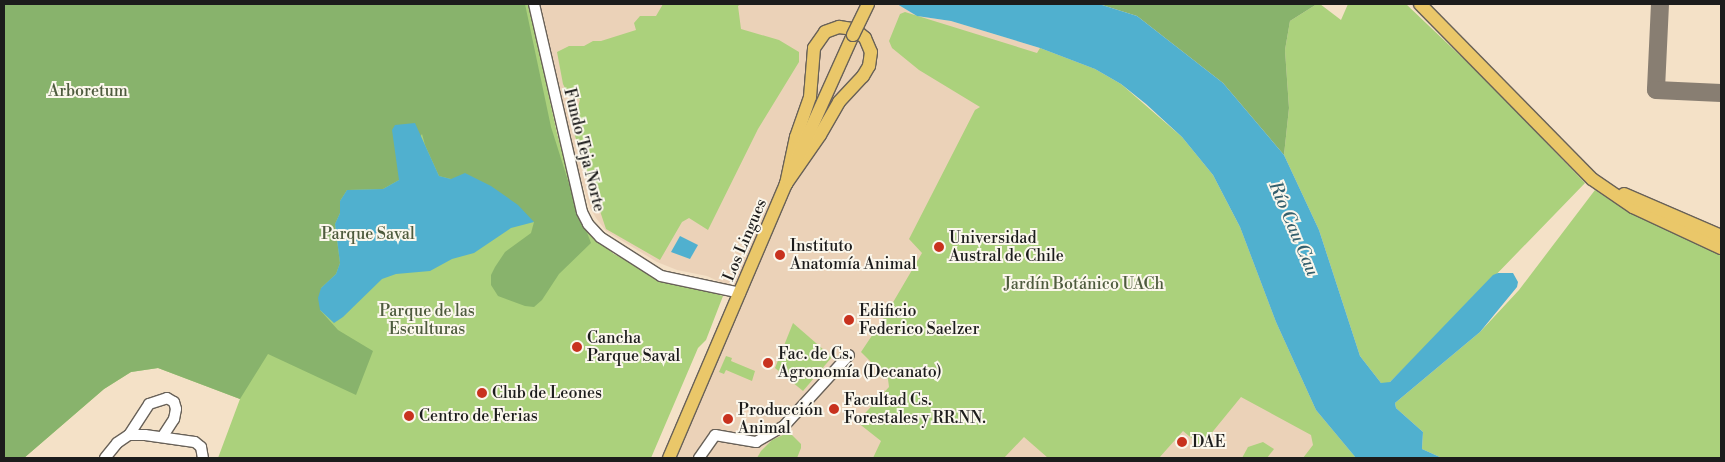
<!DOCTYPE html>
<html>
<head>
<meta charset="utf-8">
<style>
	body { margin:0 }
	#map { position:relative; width:1725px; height:462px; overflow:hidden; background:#f4e1c7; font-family:"Libre Bodoni",serif }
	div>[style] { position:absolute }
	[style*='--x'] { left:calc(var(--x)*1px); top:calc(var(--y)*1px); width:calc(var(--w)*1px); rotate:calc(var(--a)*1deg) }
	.built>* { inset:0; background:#ebd2b8 }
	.green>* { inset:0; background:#abd17c }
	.forest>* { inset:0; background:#88b36c }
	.water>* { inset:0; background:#50b0cf }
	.taxiway>* { height:18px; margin:-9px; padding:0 9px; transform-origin:9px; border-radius:9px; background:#887e72 }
	.roads { filter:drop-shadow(1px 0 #686158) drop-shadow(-1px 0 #686158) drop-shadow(0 1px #686158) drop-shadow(0 -1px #686158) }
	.minor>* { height:10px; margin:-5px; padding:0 5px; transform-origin:5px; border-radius:5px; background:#fff }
	.major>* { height:12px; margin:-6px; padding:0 6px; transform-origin:6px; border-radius:6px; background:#eac769 }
	.bridges { filter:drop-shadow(1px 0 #686158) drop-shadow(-1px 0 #686158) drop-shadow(0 1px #686158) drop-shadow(0 -1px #686158) }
	.major-bridge>* { height:12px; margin:-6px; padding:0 6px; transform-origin:6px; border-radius:6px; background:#eac769 }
	.dots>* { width:14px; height:14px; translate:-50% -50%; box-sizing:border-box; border:2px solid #fbf7ec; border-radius:50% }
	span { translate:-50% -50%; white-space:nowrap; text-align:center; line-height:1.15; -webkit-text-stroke:4px #fbf7ec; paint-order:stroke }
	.park-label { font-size:16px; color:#4e5b3e }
	.street-label { font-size:16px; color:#1c1c1c }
	.poi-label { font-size:16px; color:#1c1c1c }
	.left { translate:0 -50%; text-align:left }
	.water-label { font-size:18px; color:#335f6d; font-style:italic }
	.frame { position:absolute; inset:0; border:5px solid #1c1c1c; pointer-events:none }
</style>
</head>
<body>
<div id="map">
	<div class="built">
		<div style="clip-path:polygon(539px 4px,897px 4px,917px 16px,951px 21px,1040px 48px,1095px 69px,1240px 227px,1276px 322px,1316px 410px,1356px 458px,677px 458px,743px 296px,731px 287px,707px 276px,677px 270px,657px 262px,606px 231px,596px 218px,590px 208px,577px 167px)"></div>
	</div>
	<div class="green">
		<div style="clip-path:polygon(4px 4px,529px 4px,557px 133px,577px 206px,587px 231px,614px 254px,663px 278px,723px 296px,706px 340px,698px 348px,651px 458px,218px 458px,240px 399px,158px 368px,131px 372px,104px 389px,24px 458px,4px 458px)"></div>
		<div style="clip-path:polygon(663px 4px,741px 4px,738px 6px,741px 29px,779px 40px,799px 52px,799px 62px,758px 129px,708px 230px,689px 218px,682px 222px,660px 260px,606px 229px,573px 130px,580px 99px,569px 96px,563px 84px,557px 52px,569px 46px,584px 46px,593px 41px,601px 41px,636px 30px,634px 23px,640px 16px,656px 16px)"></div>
		<div style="clip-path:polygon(1317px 4px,1320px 4px,1341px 20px,1348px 4px,1406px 4px,1490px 84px,1585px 183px,1455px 317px,1390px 382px,1386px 384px,1381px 383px,1360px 356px,1319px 230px,1284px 155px,1289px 108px,1285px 50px,1290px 21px)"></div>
		<div style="clip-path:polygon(905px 12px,1037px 53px,1040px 48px,1095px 69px,1121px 84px,1182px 137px,1213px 175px,1240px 227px,1276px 322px,1316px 410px,1356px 458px,1303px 458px,1313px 445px,1311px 435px,1241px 397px,1201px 446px,1183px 431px,1159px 458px,1048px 458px,1024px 437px,1004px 458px,873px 458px,881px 441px,857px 422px,889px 387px,888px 379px,861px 352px,885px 316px,922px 253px,909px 239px,975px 110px,980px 107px,919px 70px,892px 48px,889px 41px,900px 14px)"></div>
		<div style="clip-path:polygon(1595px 190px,1624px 209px,1721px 253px,1721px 458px,1442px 458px,1422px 449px,1423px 432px,1396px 408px,1395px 403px,1480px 332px,1519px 290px)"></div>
		<div style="clip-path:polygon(793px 323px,832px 357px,803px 391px,775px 368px)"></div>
		<div style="clip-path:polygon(726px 356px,732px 358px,731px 361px,755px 371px,752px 381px,726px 370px,724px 374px,719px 372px)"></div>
		<div style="clip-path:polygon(785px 434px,792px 435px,801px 444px,801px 448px,797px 458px,757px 458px,761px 451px,772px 440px)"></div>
		<div style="clip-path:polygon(1263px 442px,1274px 449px,1267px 458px,1242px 458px,1248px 447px)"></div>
	</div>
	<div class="forest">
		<div style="clip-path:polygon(4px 4px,525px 4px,551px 127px,571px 190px,591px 243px,559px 274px,542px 300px,534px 307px,525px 306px,498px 296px,491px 285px,491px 275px,495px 267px,505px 252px,531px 233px,534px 222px,451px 179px,439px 176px,425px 145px,422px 134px,399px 169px,399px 180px,383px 189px,347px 190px,340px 201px,340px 213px,335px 224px,340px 263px,336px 274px,321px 288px,320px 310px,338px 330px,373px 351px,356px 395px,268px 354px,240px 399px,158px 368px,131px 372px,104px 389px,24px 458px,4px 458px)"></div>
		<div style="clip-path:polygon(1099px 4px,1317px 4px,1290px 21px,1285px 50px,1289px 108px,1284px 155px,1223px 83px,1137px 16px)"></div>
	</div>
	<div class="water">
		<div style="clip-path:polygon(897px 4px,1099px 4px,1137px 16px,1223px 83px,1284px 155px,1319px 230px,1360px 356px,1381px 383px,1390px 382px,1493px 275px,1498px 273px,1513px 273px,1518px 282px,1517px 287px,1480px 332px,1395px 403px,1396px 408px,1423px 432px,1422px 449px,1442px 458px,1356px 458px,1316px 410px,1276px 322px,1240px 227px,1213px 175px,1182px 137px,1146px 104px,1121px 84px,1095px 69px,1040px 48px,951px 21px,917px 16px)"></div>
		<div style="clip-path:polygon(415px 123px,439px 176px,451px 179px,465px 173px,491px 186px,518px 205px,534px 222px,511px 228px,474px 253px,452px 259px,430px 271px,396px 274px,382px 279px,343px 317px,334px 323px,320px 310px,318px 298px,321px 288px,336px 274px,340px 263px,335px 224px,340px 213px,340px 201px,347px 190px,383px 189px,399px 180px,392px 130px,395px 125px)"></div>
		<div style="clip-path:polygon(680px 236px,698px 245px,690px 259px,671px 252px)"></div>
	</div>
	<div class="taxiway">
		<div style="--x:1660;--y:4;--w:86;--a:92.7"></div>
		<div style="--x:1656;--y:90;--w:65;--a:2.6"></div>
	</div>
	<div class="roads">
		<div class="minor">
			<div style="--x:534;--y:4;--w:213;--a:77"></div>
			<div style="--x:582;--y:212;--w:13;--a:63"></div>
			<div style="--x:588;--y:224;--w:18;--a:47"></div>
			<div style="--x:600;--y:237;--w:72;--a:32.6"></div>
			<div style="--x:661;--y:276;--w:81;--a:12.1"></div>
			<div style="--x:129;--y:435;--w:37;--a:-57"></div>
			<div style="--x:149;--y:404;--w:19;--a:-18"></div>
			<div style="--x:167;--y:398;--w:8;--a:30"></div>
			<div style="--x:174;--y:402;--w:7;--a:74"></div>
			<div style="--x:176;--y:409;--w:10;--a:101"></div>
			<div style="--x:174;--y:419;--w:20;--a:123"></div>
			<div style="--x:105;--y:458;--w:19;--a:-51"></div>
			<div style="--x:117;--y:443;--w:14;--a:-34"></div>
			<div style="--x:129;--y:435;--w:16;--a:0"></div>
			<div style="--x:145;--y:435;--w:50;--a:8"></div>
			<div style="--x:195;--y:442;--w:8;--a:40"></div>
			<div style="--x:201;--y:447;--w:11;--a:80"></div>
			<div style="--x:699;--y:458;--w:28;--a:-55"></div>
			<div style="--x:715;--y:435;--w:42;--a:9.7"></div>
			<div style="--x:756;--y:442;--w:32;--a:-30"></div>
			<div style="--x:784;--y:426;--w:96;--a:-47.5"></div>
		</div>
		<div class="major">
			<div style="--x:1420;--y:4;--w:245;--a:45.5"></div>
			<div style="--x:1592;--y:179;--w:50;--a:34.3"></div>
			<div style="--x:1633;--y:207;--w:97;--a:25"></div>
			<div style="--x:839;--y:27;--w:15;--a:8"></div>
			<div style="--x:854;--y:29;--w:14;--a:39"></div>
			<div style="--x:865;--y:38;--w:15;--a:67"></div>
			<div style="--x:871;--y:52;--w:14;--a:98"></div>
			<div style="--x:869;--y:66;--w:12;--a:121"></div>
			<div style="--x:863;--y:76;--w:35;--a:133"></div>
			<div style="--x:839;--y:102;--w:38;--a:120"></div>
			<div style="--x:820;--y:135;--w:60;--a:124.8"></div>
			<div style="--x:786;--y:184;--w:48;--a:-78"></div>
			<div style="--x:796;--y:137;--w:42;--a:-70.7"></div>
			<div style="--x:810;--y:97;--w:49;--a:-85.3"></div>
			<div style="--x:814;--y:48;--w:19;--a:-55"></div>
			<div style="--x:825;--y:32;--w:15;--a:-20"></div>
			<div style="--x:1624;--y:194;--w:106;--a:23.4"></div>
			<div style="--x:669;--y:458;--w:298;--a:-66.9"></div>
			<div style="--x:786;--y:184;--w:163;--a:-65.8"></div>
		</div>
	</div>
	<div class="bridges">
		<div class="major-bridge">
			<div style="--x:853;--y:35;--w:34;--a:-64"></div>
		</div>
	</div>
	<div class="dots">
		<div style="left:939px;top:247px;background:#c8321e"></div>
		<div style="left:780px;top:255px;background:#c8321e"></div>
		<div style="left:849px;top:320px;background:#c8321e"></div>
		<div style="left:577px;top:347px;background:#c8321e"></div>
		<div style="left:768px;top:363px;background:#c8321e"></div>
		<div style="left:482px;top:393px;background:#c8321e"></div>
		<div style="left:834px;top:409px;background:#c8321e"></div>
		<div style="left:409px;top:416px;background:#c8321e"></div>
		<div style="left:728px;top:419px;background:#c8321e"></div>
		<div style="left:1182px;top:442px;background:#c8321e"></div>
	</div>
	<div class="park-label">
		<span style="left:88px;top:91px">Arboretum</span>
		<span style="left:368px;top:234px">Parque Saval</span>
		<span style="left:1084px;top:284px">Jardín Botánico UACh</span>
		<span style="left:427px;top:320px">Parque de las<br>Esculturas</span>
	</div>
	<div class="street-label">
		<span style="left:584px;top:150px;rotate:76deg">Fundo Teja Norte</span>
		<span style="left:745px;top:240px;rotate:-67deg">Los Lingues</span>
	</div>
	<div class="poi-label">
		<span class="left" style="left:949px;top:247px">Universidad<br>Austral de Chile</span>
		<span class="left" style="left:790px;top:255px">Instituto<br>Anatomía Animal</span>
		<span class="left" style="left:859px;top:320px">Edificio<br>Federico Saelzer</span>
		<span class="left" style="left:587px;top:347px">Cancha<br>Parque Saval</span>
		<span class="left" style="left:778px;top:363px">Fac. de Cs.<br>Agronomía (Decanato)</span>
		<span class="left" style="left:492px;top:393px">Club de Leones</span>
		<span class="left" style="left:844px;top:409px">Facultad Cs.<br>Forestales y RR.NN.</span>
		<span class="left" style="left:738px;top:419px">Producción<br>Animal</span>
		<span class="left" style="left:419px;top:416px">Centro de Ferias</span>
		<span class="left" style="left:1192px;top:442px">DAE</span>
	</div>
	<div class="water-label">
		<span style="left:1293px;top:229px;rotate:67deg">Río Cau Cau</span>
	</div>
	<div class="frame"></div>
</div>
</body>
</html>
